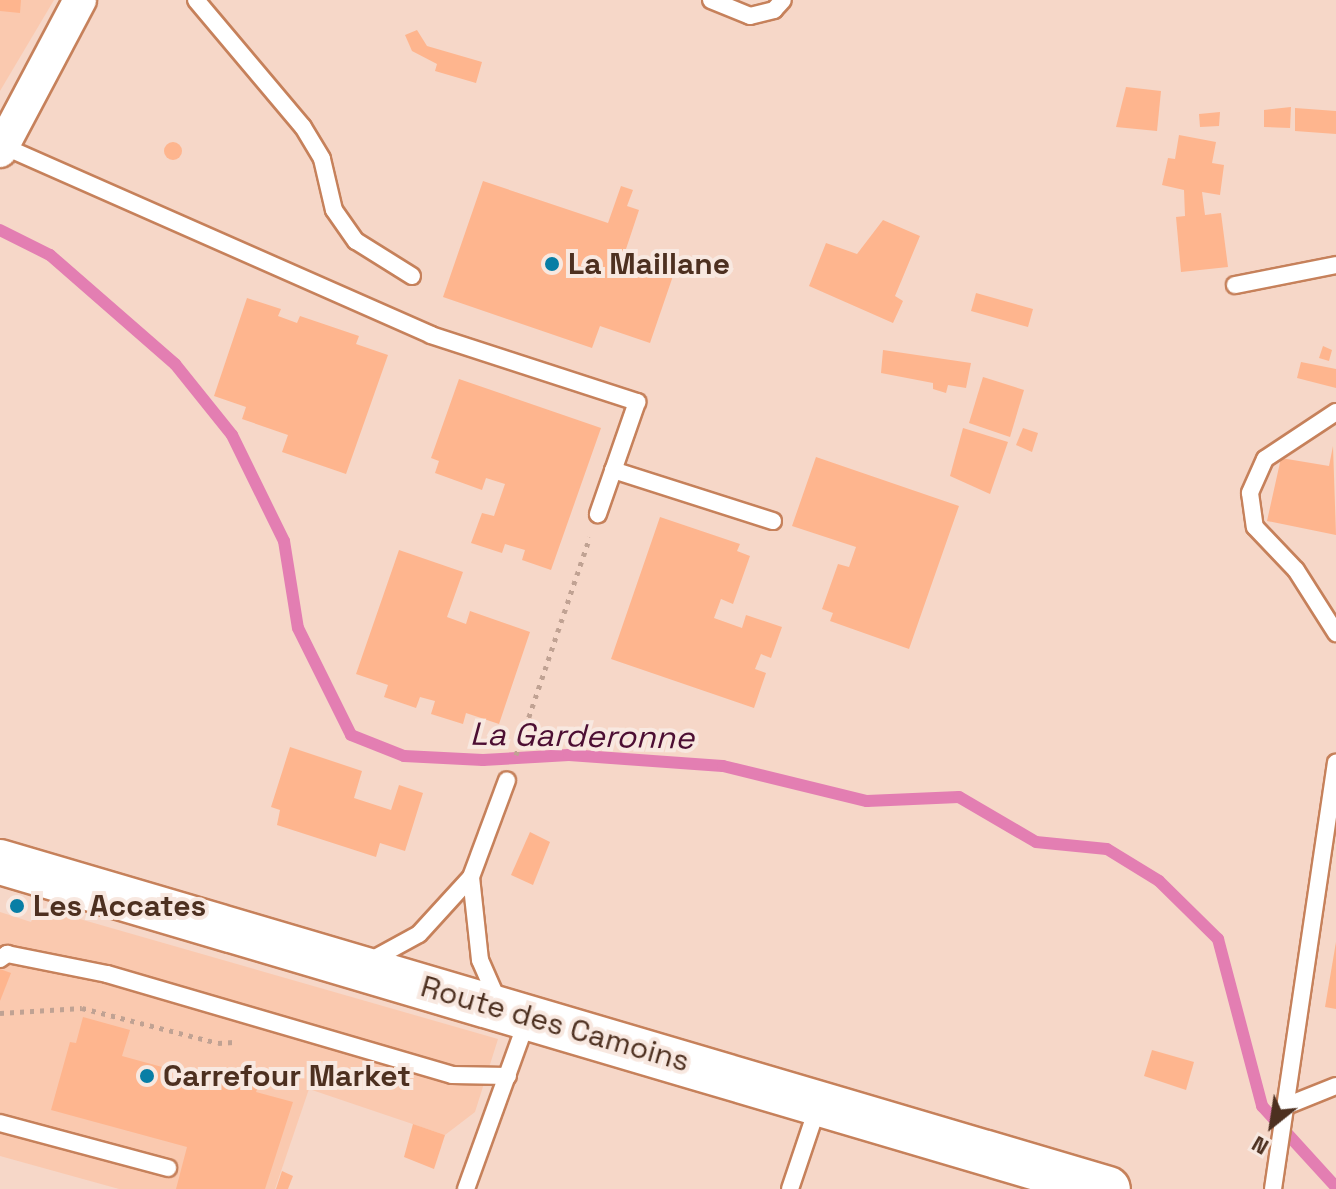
<!DOCTYPE html>
<html>
<head>
<meta charset="utf-8">
<style>
	body { margin:0 }
	#map { position:relative; width:1336px; height:1189px; overflow:hidden; background:#f6d7c8; font-family:"Space Grotesk",sans-serif }
	div>[style] { position:absolute }
	[style*='--x'] { left:calc(var(--x)*1px); top:calc(var(--y)*1px); width:calc(var(--w)*1px); rotate:calc(var(--a)*1deg) }
	.built>* { inset:0; background:#fac9af }
	.stream>* { height:12px; margin:-6px; padding:0 6px; transform-origin:6px; border-radius:6px; background:#e37eb2 }
	.building>* { inset:0; background:#feb58e }
	.round { border-radius:50% }
	.path>* { height:5px; margin-top:-2.5px; transform-origin:0; background:repeating-linear-gradient(90deg,#c0a293 0 4px,transparent 0 10px) }
	.roads { filter:drop-shadow(2px 0 #c6815b) drop-shadow(-2px 0 #c6815b) drop-shadow(0 2px #c6815b) drop-shadow(0 -2px #c6815b) }
	.service>* { height:16px; margin:-8px; padding:0 8px; transform-origin:8px; border-radius:8px; background:#fff }
	.minor>* { height:32px; margin:-16px; padding:0 16px; transform-origin:16px; border-radius:16px; background:#fff }
	.secondary>* { height:44px; margin:-22px; padding:0 22px; transform-origin:22px; border-radius:22px; background:#fff }
	.dots>* { width:22px; height:22px; translate:-50% -50%; box-sizing:border-box; border:4px solid #f8e8e0; border-radius:50% }
	span { translate:-50% -50%; white-space:nowrap; text-align:center; line-height:1.15; -webkit-text-stroke:8px #f8e8e0; paint-order:stroke }
	.poi-label { font-size:30px; color:#4d3020; font-weight:700 }
	.left { translate:0 -50%; text-align:left }
	.street-label { font-size:30px; color:#4d3020 }
	.water-label { font-size:32px; color:#4c0e33; font-style:italic }
	.north { position:absolute; left:1232px; top:1085px; width:80px; height:80px; -webkit-text-stroke:6px #f8e8e0; paint-order:stroke; rotate:210deg; font-size:22px; font-weight:700; line-height:32px; text-align:center; color:#4d3020 }
	.north::after { content:''; display:block; margin:auto; width:28px; height:36px; background:#4d3020; clip-path:polygon(50% 0,100% 100%,50% 72%,0 100%) }
</style>
</head>
<body>
<div id="map">
	<div class="built">
		<div style="clip-path:polygon(0 0,54px 0,0 91px)"></div>
		<div style="clip-path:polygon(38px 907px,498px 1039px,475px 1112px,445px 1135px,309px 1089px,275px 1189px,119px 1189px,0 1156px,0 912px,31px 922px)"></div>
	</div>
	<div class="stream">
		<div style="--x:0;--y:230;--w:56;--a:26.6"></div>
		<div style="--x:50;--y:255;--w:166;--a:41.1"></div>
		<div style="--x:175;--y:364;--w:91;--a:51.2"></div>
		<div style="--x:232;--y:435;--w:118;--a:63.9"></div>
		<div style="--x:284;--y:541;--w:88;--a:80.9"></div>
		<div style="--x:298;--y:628;--w:119;--a:63.6"></div>
		<div style="--x:351;--y:735;--w:57;--a:21.6"></div>
		<div style="--x:404;--y:756;--w:79;--a:2.9"></div>
		<div style="--x:483;--y:760;--w:86;--a:-3.3"></div>
		<div style="--x:569;--y:755;--w:154;--a:4.1"></div>
		<div style="--x:723;--y:766;--w:148;--a:13.7"></div>
		<div style="--x:867;--y:801;--w:92;--a:-2.5"></div>
		<div style="--x:959;--y:797;--w:89;--a:30.3"></div>
		<div style="--x:1036;--y:842;--w:71;--a:5.6"></div>
		<div style="--x:1107;--y:849;--w:61;--a:31.6"></div>
		<div style="--x:1159;--y:881;--w:83;--a:44.5"></div>
		<div style="--x:1218;--y:939;--w:173;--a:75.2"></div>
		<div style="--x:1262;--y:1106;--w:110;--a:47.6"></div>
	</div>
	<div class="building">
		<div style="clip-path:polygon(0 0,21px 0,20px 13px,0 11px)"></div>
		<div style="clip-path:polygon(417px 30px,427px 46px,482px 62px,476px 83px,435px 71px,437px 64px,412px 51px,405px 35px)"></div>
		<div style="clip-path:polygon(1126px 87px,1161px 91px,1157px 131px,1116px 127px)"></div>
		<div style="clip-path:polygon(1291px 107px,1290px 128px,1264px 127px,1264px 110px)"></div>
		<div style="clip-path:polygon(1295px 108px,1336px 111px,1336px 134px,1295px 131px)"></div>
		<div style="clip-path:polygon(1220px 112px,1219px 126px,1200px 127px,1199px 114px)"></div>
		<div style="clip-path:polygon(1179px 135px,1216px 142px,1212px 163px,1224px 165px,1220px 195px,1202px 192px,1205px 215px,1221px 213px,1228px 267px,1181px 272px,1176px 217px,1185px 216px,1184px 190px,1162px 185px,1168px 158px,1175px 159px)"></div>
		<div class="round" style="left:164px;top:142px;width:18px;height:18px"></div>
		<div style="clip-path:polygon(483px 181px,608px 223px,621px 186px,633px 190px,627px 206px,639px 210px,624px 255px,674px 273px,650px 343px,600px 326px,592px 348px,443px 297px)"></div>
		<div style="clip-path:polygon(883px 220px,920px 236px,895px 296px,903px 301px,893px 323px,809px 286px,826px 243px,857px 254px)"></div>
		<div style="clip-path:polygon(976px 293px,1033px 309px,1028px 327px,971px 311px)"></div>
		<div style="clip-path:polygon(247px 298px,281px 309px,278px 316px,297px 323px,300px 316px,359px 336px,356px 344px,388px 355px,346px 474px,282px 452px,288px 435px,242px 419px,246px 407px,214px 396px)"></div>
		<div style="clip-path:polygon(1323px 346px,1332px 350px,1329px 361px,1319px 358px)"></div>
		<div style="clip-path:polygon(883px 350px,971px 363px,966px 388px,948px 385px,946px 393px,933px 389px,933px 383px,881px 373px)"></div>
		<div style="clip-path:polygon(1301px 362px,1336px 369px,1336px 388px,1297px 378px)"></div>
		<div style="clip-path:polygon(983px 377px,1024px 390px,1010px 437px,969px 423px)"></div>
		<div style="clip-path:polygon(459px 379px,601px 428px,551px 570px,522px 560px,525px 550px,505px 544px,502px 553px,471px 543px,482px 513px,494px 516px,505px 484px,486px 478px,482px 490px,435px 473px,439px 461px,431px 458px)"></div>
		<div style="clip-path:polygon(963px 428px,1008px 442px,990px 494px,950px 476px)"></div>
		<div style="clip-path:polygon(1023px 428px,1038px 433px,1032px 452px,1016px 445px)"></div>
		<div style="clip-path:polygon(1333px 446px,1336px 535px,1267px 521px,1281px 458px,1329px 466px)"></div>
		<div style="clip-path:polygon(816px 457px,959px 506px,909px 649px,830px 621px,833px 613px,822px 609px,838px 564px,849px 567px,856px 547px,792px 526px)"></div>
		<div style="clip-path:polygon(660px 517px,740px 544px,737px 551px,750px 556px,733px 604px,721px 599px,714px 618px,742px 628px,746px 615px,782px 627px,771px 658px,761px 654px,755px 669px,766px 673px,754px 708px,611px 659px)"></div>
		<div style="clip-path:polygon(399px 550px,463px 572px,447px 617px,466px 624px,470px 611px,530px 632px,499px 724px,466px 713px,463px 724px,431px 714px,435px 701px,420px 697px,416px 708px,384px 697px,388px 685px,356px 674px)"></div>
		<div style="clip-path:polygon(290px 747px,362px 771px,354px 798px,391px 810px,399px 785px,423px 793px,405px 851px,380px 843px,376px 857px,277px 825px,280px 810px,271px 807px)"></div>
		<div style="clip-path:polygon(530px 832px,550px 842px,533px 885px,511px 875px)"></div>
		<div style="clip-path:polygon(1336px 942px,1336px 1009px,1325px 1007px)"></div>
		<div style="clip-path:polygon(0 969px,11px 973px,0 1001px)"></div>
		<div style="clip-path:polygon(83px 1017px,130px 1030px,122px 1056px,235px 1087px,238px 1077px,259px 1084px,256px 1092px,293px 1102px,265px 1189px,176px 1189px,187px 1147px,51px 1110px,70px 1042px,76px 1043px)"></div>
		<div style="clip-path:polygon(1152px 1050px,1194px 1062px,1186px 1090px,1144px 1076px)"></div>
		<div style="clip-path:polygon(413px 1124px,445px 1135px,434px 1169px,404px 1157px)"></div>
		<div style="clip-path:polygon(282px 1171px,293px 1176px,288px 1189px,276px 1189px)"></div>
	</div>
	<div class="path">
		<div style="--x:516;--y:755;--w:230;--a:-71.3"></div>
		<div style="--x:0;--y:1013;--w:82;--a:-3.5"></div>
		<div style="--x:82;--y:1008;--w:140;--a:14.4"></div>
		<div style="--x:218;--y:1043;--w:16;--a:-4"></div>
	</div>
	<div class="roads">
		<div class="service">
			<div style="--x:196;--y:0;--w:166;--a:49.9"></div>
			<div style="--x:303;--y:127;--w:37;--a:59"></div>
			<div style="--x:322;--y:159;--w:52;--a:76.8"></div>
			<div style="--x:334;--y:210;--w:38;--a:55"></div>
			<div style="--x:356;--y:241;--w:66;--a:32"></div>
			<div style="--x:711;--y:0;--w:42;--a:22.3"></div>
			<div style="--x:750;--y:16;--w:25;--a:-14"></div>
			<div style="--x:774;--y:10;--w:13;--a:-48"></div>
			<div style="--x:3;--y:146;--w:468;--a:23.8"></div>
			<div style="--x:431;--y:335;--w:217;--a:18"></div>
			<div style="--x:637;--y:402;--w:119;--a:109.2"></div>
			<div style="--x:1235;--y:285;--w:103;--a:-11.2"></div>
			<div style="--x:1336;--y:412;--w:85;--a:146.5"></div>
			<div style="--x:1265;--y:459;--w:37;--a:114"></div>
			<div style="--x:1250;--y:493;--w:34;--a:82"></div>
			<div style="--x:1255;--y:527;--w:59;--a:46.4"></div>
			<div style="--x:1296;--y:570;--w:75;--a:57.6"></div>
			<div style="--x:613;--y:470;--w:168;--a:17.7"></div>
			<div style="--x:0;--y:959;--w:9;--a:-36"></div>
			<div style="--x:7;--y:954;--w:102;--a:11.3"></div>
			<div style="--x:107;--y:974;--w:359;--a:16.3"></div>
			<div style="--x:452;--y:1075;--w:56;--a:1"></div>
			<div style="--x:366;--y:963;--w:60;--a:-28.7"></div>
			<div style="--x:419;--y:934;--w:77;--a:-47.6"></div>
			<div style="--x:498;--y:1001;--w:45;--a:-113.7"></div>
			<div style="--x:480;--y:960;--w:83;--a:-96.2"></div>
			<div style="--x:471;--y:877;--w:103;--a:-69.6"></div>
			<div style="--x:1286;--y:1106;--w:54;--a:-21.8"></div>
			<div style="--x:0;--y:1123;--w:174;--a:15"></div>
			<div style="--x:466;--y:1189;--w:182;--a:-70.1"></div>
			<div style="--x:790;--y:1189;--w:88;--a:-71.4"></div>
			<div style="--x:1273;--y:1189;--w:431;--a:-81.6"></div>
		</div>
		<div class="minor">
			<div style="--x:0;--y:151;--w:171;--a:-62.1"></div>
		</div>
		<div class="secondary">
			<div style="--x:0;--y:862;--w:1155;--a:16.44"></div>
		</div>
	</div>
	<div class="dots">
		<div style="left:552px;top:264px;background:#087ea5"></div>
		<div style="left:17px;top:906px;background:#087ea5"></div>
		<div style="left:147px;top:1076px;background:#087ea5"></div>
	</div>
	<div class="poi-label">
		<span class="left" style="left:568px;top:264px">La Maillane</span>
		<span class="left" style="left:33px;top:906px">Les Accates</span>
		<span class="left" style="left:163px;top:1076px">Carrefour Market</span>
	</div>
	<div class="street-label">
		<span style="left:555px;top:1024px;rotate:16deg">Route des Camoins</span>
	</div>
	<div class="water-label">
		<span style="left:582px;top:736px;rotate:1deg">La Garderonne</span>
	</div>
	<div class="north">N</div>
</div>
</body>
</html>
